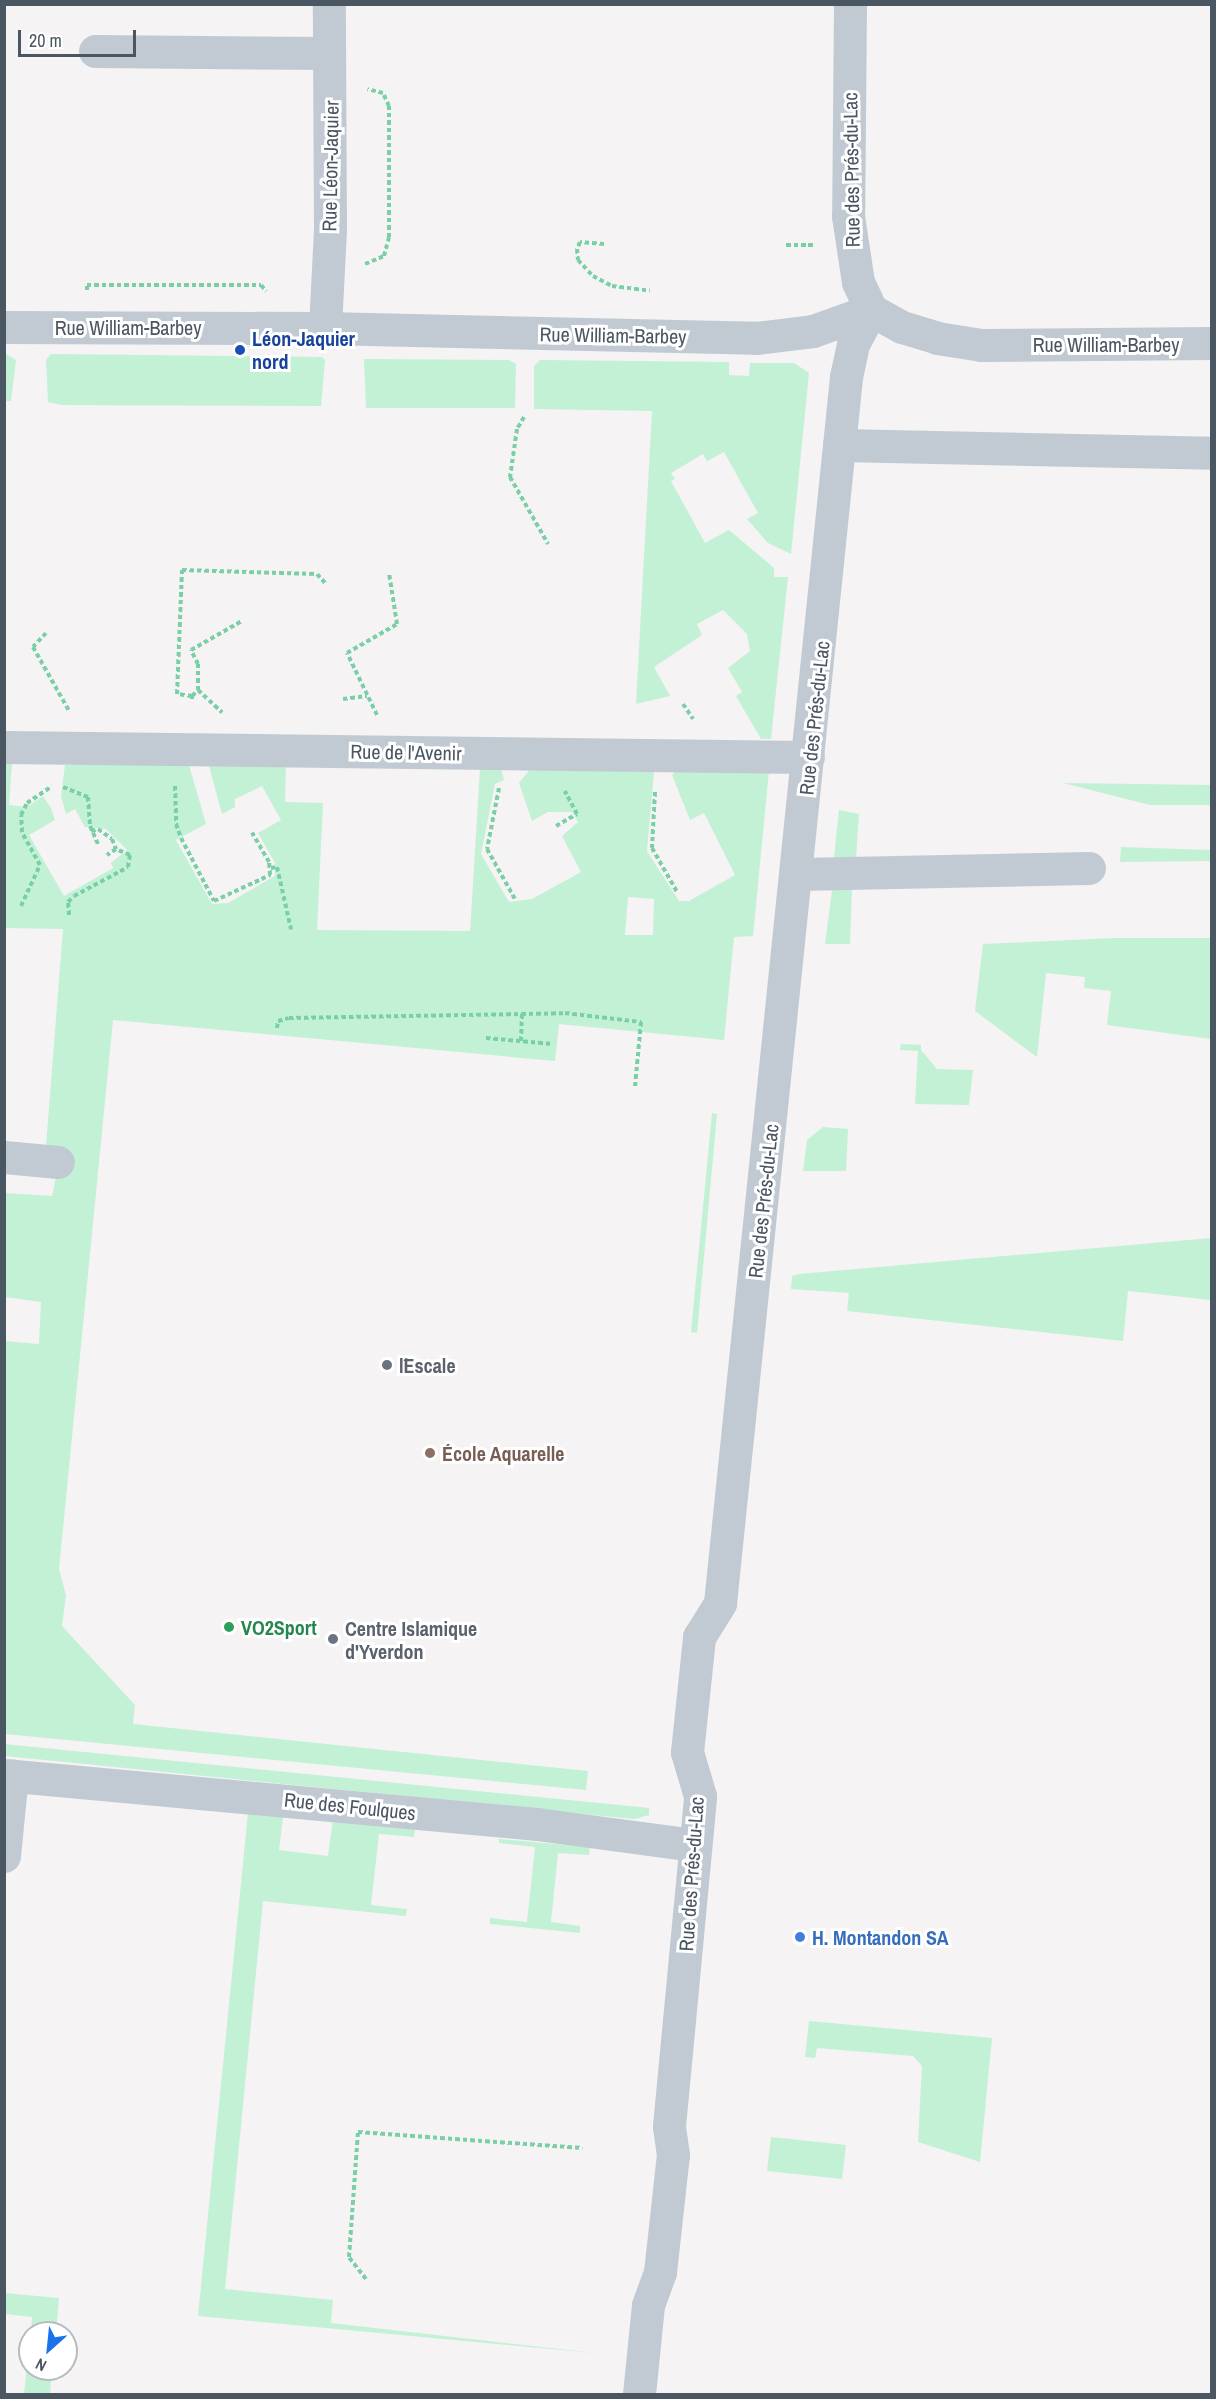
<!DOCTYPE html>
<html>
<head>
<meta charset="utf-8">
<style>
	body { margin:0 }
	#map { position:relative; width:1216px; height:2399px; overflow:hidden; background:#f5f3f3; font-family:"Archivo Narrow",sans-serif }
	div>[style] { position:absolute }
	[style*='--x'] { left:calc(var(--x)*1px); top:calc(var(--y)*1px); width:calc(var(--w)*1px); rotate:calc(var(--a)*1deg) }
	.green>* { inset:0; background:#c3f1d5 }
	.path>* { height:4px; margin-top:-2px; transform-origin:0; background:repeating-linear-gradient(90deg,#7ad0a6 0 4.5px,transparent 0 7.5px) }
	.minor>* { height:33px; margin:-16.5px; padding:0 16.5px; transform-origin:16.5px; border-radius:16.5px; background:#c1cad2 }
	.dots>* { width:16px; height:16px; translate:-50% -50%; box-sizing:border-box; border:3px solid #fff; border-radius:50% }
	span { translate:-50% -50%; white-space:nowrap; text-align:center; line-height:1.15; -webkit-text-stroke:6px #fff; paint-order:stroke }
	.street-label { font-size:20px; color:#4a5661 }
	.transit-label { font-size:20px; color:#164399; font-weight:700 }
	.left { translate:0 -50%; text-align:left }
	.worship-label { font-size:20px; color:#5b616d; font-weight:700 }
	.education-label { font-size:20px; color:#785e54; font-weight:700 }
	.leisure-label { font-size:20px; color:#27864d; font-weight:700 }
	.shop-label { font-size:20px; color:#366cbe; font-weight:700 }
	.frame { position:absolute; inset:0; border:6px solid #4a5661; pointer-events:none }
	.north { position:absolute; left:18px; top:2321px; width:60px; height:60px; box-sizing:border-box; background:#fff; border:2px solid #b7bbc0; border-radius:50%; rotate:207deg; font-size:16px; font-weight:700; line-height:24px; text-align:center; color:#4a5661 }
	.north::after { content:''; display:block; margin:auto; width:21px; height:27px; background:#1a73e8; clip-path:polygon(50% 0,100% 100%,50% 72%,0 100%) }
	.scale { position:absolute; left:18px; top:30px; width:118px; height:27px; box-sizing:border-box; border:3px solid #4a5661; border-top:0; padding-left:8px; font-size:18px; line-height:21px; white-space:nowrap; color:#4a5661; -webkit-text-stroke:4px #fff; paint-order:stroke }
</style>
</head>
<body>
<div id="map">
	<div class="green">
		<div style="clip-path:polygon(5px 353px,16px 360px,11px 401px,5px 401px)"></div>
		<div style="clip-path:polygon(51px 354px,322px 357px,325px 360px,321px 406px,62px 405px,48px 402px,46px 360px)"></div>
		<div style="clip-path:polygon(364px 359px,509px 360px,516px 364px,515px 408px,366px 408px)"></div>
		<div style="clip-path:polygon(540px 360px,729px 362px,729px 375px,749px 376px,750px 363px,794px 363px,809px 373px,791px 554px,768px 543px,747px 519px,758px 513px,724px 452px,707px 461px,703px 454px,671px 473px,675px 479px,671px 481px,705px 543px,729px 530px,774px 568px,774px 577px,788px 577px,771px 739px,761px 739px,736px 696px,742px 692px,728px 668px,750px 651px,747px 634px,723px 610px,697px 624px,702px 635px,654px 667px,670px 696px,636px 704px,652px 411px,534px 409px,534px 366px)"></div>
		<div style="clip-path:polygon(evenodd,5px 763px,12px 763px,9px 805px,27px 807px,43px 796px,51px 808px,55px 820px,29px 835px,64px 896px,113px 868px,111px 863px,127px 850px,106px 829px,85px 827px,75px 809px,66px 814px,61px 796px,65px 765px,189px 765px,206px 824px,176px 840px,212px 904px,228px 903px,275px 876px,275px 863px,258px 833px,281px 820px,262px 786px,235px 799px,235px 807px,222px 814px,209px 766px,286px 766px,285px 802px,323px 803px,317px 930px,470px 931px,480px 769px,501px 768px,504px 780px,495px 784px,481px 854px,509px 902px,532px 899px,581px 872px,562px 836px,578px 822px,572px 812px,548px 812px,532px 821px,519px 783px,531px 768px,654px 772px,647px 851px,679px 901px,689px 901px,735px 875px,704px 813px,690px 820px,672px 775px,675px 772px,769px 771px,753px 936px,734px 937px,724px 1040px,559px 1024px,555px 1061px,113px 1020px,59px 1569px,66px 1595px,62px 1626px,135px 1705px,133px 1724px,588px 1771px,586px 1790px,5px 1734px,5px 1341px,39px 1344px,41px 1302px,5px 1297px,5px 1193px,52px 1196px,56px 1177px,46px 1146px,63px 929px,5px 928px,5px 763px,628px 897px,654px 899px,653px 935px,625px 935px,628px 897px)"></div>
		<div style="clip-path:polygon(1063px 783px,1211px 785px,1211px 805px,1150px 805px)"></div>
		<div style="clip-path:polygon(839px 810px,859px 814px,856px 858px,834px 857px)"></div>
		<div style="clip-path:polygon(1121px 847px,1211px 850px,1211px 861px,1120px 862px)"></div>
		<div style="clip-path:polygon(833px 883px,852px 888px,850px 944px,825px 944px)"></div>
		<div style="clip-path:polygon(1115px 938px,1211px 938px,1211px 1039px,1107px 1025px,1111px 991px,1084px 988px,1085px 977px,1046px 973px,1037px 1057px,975px 1011px,983px 944px)"></div>
		<div style="clip-path:polygon(901px 1044px,921px 1045px,921px 1050px,937px 1069px,973px 1070px,969px 1105px,915px 1104px,918px 1051px,900px 1050px)"></div>
		<div style="clip-path:polygon(712px 1113px,717px 1114px,697px 1333px,691px 1332px)"></div>
		<div style="clip-path:polygon(823px 1127px,848px 1129px,846px 1171px,803px 1171px,807px 1140px)"></div>
		<div style="clip-path:polygon(1211px 1238px,1211px 1300px,1128px 1291px,1123px 1341px,847px 1311px,849px 1293px,791px 1289px,792px 1276px,799px 1274px)"></div>
		<div style="clip-path:polygon(4px 1744px,649px 1808px,649px 1815px,634px 1819px,5px 1756px)"></div>
		<div style="clip-path:polygon(248px 1813px,283px 1817px,279px 1850px,328px 1856px,333px 1820px,415px 1829px,414px 1837px,379px 1834px,371px 1905px,407px 1909px,406px 1916px,263px 1901px,225px 2289px,333px 2300px,331px 2323px,594px 2353px,198px 2316px)"></div>
		<div style="clip-path:polygon(499px 1839px,590px 1847px,589px 1855px,558px 1853px,551px 1922px,580px 1926px,580px 1933px,490px 1924px,490px 1918px,527px 1922px,535px 1847px,499px 1843px)"></div>
		<div style="clip-path:polygon(809px 2021px,992px 2038px,980px 2162px,918px 2142px,922px 2066px,913px 2056px,817px 2048px,815px 2058px,805px 2057px)"></div>
		<div style="clip-path:polygon(771px 2137px,846px 2145px,842px 2179px,767px 2171px)"></div>
		<div style="clip-path:polygon(4px 2293px,59px 2298px,56px 2333px,31px 2333px,32px 2317px,5px 2314px)"></div>
		<div style="clip-path:polygon(30px 2339px,30px 2369px,52px 2369px,50px 2394px,24px 2394px)"></div>
	</div>
	<div class="path">
		<div style="--x:604;--y:244;--w:24;--a:-175"></div>
		<div style="--x:580;--y:242;--w:8;--a:113"></div>
		<div style="--x:577;--y:249;--w:11;--a:85"></div>
		<div style="--x:578;--y:260;--w:22;--a:47"></div>
		<div style="--x:593;--y:276;--w:21;--a:28"></div>
		<div style="--x:612;--y:286;--w:38;--a:7"></div>
		<div style="--x:786;--y:245;--w:29;--a:0"></div>
		<div style="--x:365;--y:264;--w:21;--a:-23"></div>
		<div style="--x:384;--y:256;--w:20;--a:-75"></div>
		<div style="--x:389;--y:237;--w:131;--a:-90"></div>
		<div style="--x:389;--y:106;--w:14;--a:-115"></div>
		<div style="--x:383;--y:93;--w:16;--a:-166"></div>
		<div style="--x:87;--y:290;--w:5;--a:-90"></div>
		<div style="--x:87;--y:285;--w:174;--a:0"></div>
		<div style="--x:261;--y:285;--w:8;--a:50"></div>
		<div style="--x:524;--y:417;--w:14;--a:120"></div>
		<div style="--x:517;--y:429;--w:49;--a:98.3"></div>
		<div style="--x:510;--y:477;--w:77;--a:60.4"></div>
		<div style="--x:46;--y:633;--w:19;--a:133"></div>
		<div style="--x:33;--y:647;--w:73;--a:60.6"></div>
		<div style="--x:198;--y:690;--w:33;--a:43"></div>
		<div style="--x:192;--y:696;--w:8;--a:-45"></div>
		<div style="--x:198;--y:690;--w:26;--a:-90"></div>
		<div style="--x:198;--y:664;--w:16;--a:-117"></div>
		<div style="--x:191;--y:650;--w:59;--a:-29.6"></div>
		<div style="--x:192;--y:699;--w:3;--a:-90"></div>
		<div style="--x:192;--y:696;--w:15;--a:-172"></div>
		<div style="--x:177;--y:694;--w:124;--a:-87.7"></div>
		<div style="--x:182;--y:570;--w:135;--a:1.7"></div>
		<div style="--x:317;--y:574;--w:13;--a:48"></div>
		<div style="--x:343;--y:699;--w:24;--a:-7"></div>
		<div style="--x:683;--y:704;--w:18;--a:56"></div>
		<div style="--x:377;--y:715;--w:69;--a:-115.8"></div>
		<div style="--x:347;--y:653;--w:58;--a:-30.1"></div>
		<div style="--x:397;--y:624;--w:52;--a:-98.9"></div>
		<div style="--x:175;--y:786;--w:38;--a:88"></div>
		<div style="--x:176;--y:824;--w:15;--a:70"></div>
		<div style="--x:181;--y:838;--w:71;--a:62.4"></div>
		<div style="--x:214;--y:901;--w:62;--a:-24.9"></div>
		<div style="--x:270;--y:875;--w:13;--a:-94"></div>
		<div style="--x:269;--y:862;--w:34;--a:-120"></div>
		<div style="--x:63;--y:787;--w:27;--a:22"></div>
		<div style="--x:88;--y:797;--w:29;--a:86"></div>
		<div style="--x:90;--y:826;--w:20;--a:66"></div>
		<div style="--x:499;--y:788;--w:62;--a:101.1"></div>
		<div style="--x:487;--y:849;--w:57;--a:60.8"></div>
		<div style="--x:655;--y:792;--w:56;--a:93.1"></div>
		<div style="--x:652;--y:848;--w:51;--a:60.4"></div>
		<div style="--x:556;--y:826;--w:24;--a:-30"></div>
		<div style="--x:577;--y:814;--w:26;--a:-118"></div>
		<div style="--x:91;--y:831;--w:7;--a:-16"></div>
		<div style="--x:98;--y:829;--w:17;--a:36"></div>
		<div style="--x:112;--y:839;--w:11;--a:68"></div>
		<div style="--x:116;--y:849;--w:11;--a:146"></div>
		<div style="--x:271;--y:868;--w:6;--a:-9"></div>
		<div style="--x:277;--y:867;--w:64;--a:77.3"></div>
		<div style="--x:21;--y:906;--w:45;--a:-65.1"></div>
		<div style="--x:40;--y:865;--w:38;--a:-119"></div>
		<div style="--x:22;--y:832;--w:17;--a:-93"></div>
		<div style="--x:21;--y:815;--w:13;--a:-63"></div>
		<div style="--x:27;--y:803;--w:30;--a:-34"></div>
		<div style="--x:69;--y:915;--w:13;--a:-94"></div>
		<div style="--x:68;--y:902;--w:8;--a:-45"></div>
		<div style="--x:74;--y:896;--w:61;--a:-28.2"></div>
		<div style="--x:128;--y:867;--w:12;--a:-81"></div>
		<div style="--x:130;--y:855;--w:15;--a:-157"></div>
		<div style="--x:277;--y:1028;--w:7;--a:-82"></div>
		<div style="--x:278;--y:1021;--w:11;--a:-15"></div>
		<div style="--x:289;--y:1018;--w:276;--a:-1"></div>
		<div style="--x:565;--y:1013;--w:77;--a:6.8"></div>
		<div style="--x:641;--y:1022;--w:65;--a:95.3"></div>
		<div style="--x:486;--y:1038;--w:67;--a:5.1"></div>
		<div style="--x:521;--y:1041;--w:27;--a:-88"></div>
		<div style="--x:366;--y:2279;--w:28;--a:-128"></div>
		<div style="--x:349;--y:2257;--w:125;--a:-85.9"></div>
		<div style="--x:358;--y:2132;--w:225;--a:4.1"></div>
	</div>
	<div class="minor">
		<div style="--x:850;--y:4;--w:212;--a:90.5"></div>
		<div style="--x:848;--y:216;--w:67;--a:81.4"></div>
		<div style="--x:858;--y:282;--w:31;--a:65"></div>
		<div style="--x:95;--y:51;--w:234;--a:0.5"></div>
		<div style="--x:4;--y:327;--w:321;--a:0.2"></div>
		<div style="--x:325;--y:328;--w:431;--a:1.3"></div>
		<div style="--x:756;--y:338;--w:57;--a:-7"></div>
		<div style="--x:813;--y:331;--w:62;--a:-19.9"></div>
		<div style="--x:871;--y:310;--w:35;--a:29"></div>
		<div style="--x:902;--y:327;--w:37;--a:17"></div>
		<div style="--x:937;--y:338;--w:45;--a:9"></div>
		<div style="--x:981;--y:345;--w:231;--a:-0.5"></div>
		<div style="--x:325;--y:328;--w:98;--a:-87.1"></div>
		<div style="--x:330;--y:230;--w:226;--a:-90.3"></div>
		<div style="--x:839;--y:445;--w:373;--a:1.2"></div>
		<div style="--x:4;--y:747;--w:804;--a:0.71"></div>
		<div style="--x:798;--y:874;--w:291;--a:-1.2"></div>
		<div style="--x:4;--y:1157;--w:54;--a:5.3"></div>
		<div style="--x:4;--y:1775;--w:535;--a:5.25"></div>
		<div style="--x:537;--y:1824;--w:159;--a:7.6"></div>
		<div style="--x:4;--y:1856;--w:81;--a:-84.4"></div>
		<div style="--x:639;--y:2394;--w:89;--a:-84.2"></div>
		<div style="--x:648;--y:2305;--w:35;--a:-70"></div>
		<div style="--x:660;--y:2272;--w:118;--a:-83.7"></div>
		<div style="--x:673;--y:2155;--w:29;--a:-98"></div>
		<div style="--x:669;--y:2126;--w:331;--a:-84.6"></div>
		<div style="--x:700;--y:1796;--w:46;--a:-106.5"></div>
		<div style="--x:687;--y:1752;--w:116;--a:-84"></div>
		<div style="--x:699;--y:1637;--w:40;--a:-58"></div>
		<div style="--x:720;--y:1603;--w:1232;--a:-84.13"></div>
		<div style="--x:846;--y:377;--w:34;--a:-78"></div>
		<div style="--x:853;--y:344;--w:38;--a:-62"></div>
	</div>
	<div class="dots">
		<div style="left:240px;top:350px;background:#1a4fb4"></div>
		<div style="left:387px;top:1365px;background:#6b7280"></div>
		<div style="left:430px;top:1453px;background:#8d6e63"></div>
		<div style="left:229px;top:1627px;background:#2e9e5b"></div>
		<div style="left:333px;top:1639px;background:#6b7280"></div>
		<div style="left:800px;top:1937px;background:#3f7fe0"></div>
	</div>
	<div class="street-label">
		<span style="left:330px;top:166px;rotate:-89deg">Rue Léon-Jaquier</span>
		<span style="left:851px;top:170px;rotate:-91deg">Rue des Prés-du-Lac</span>
		<span style="left:128px;top:327px">Rue William-Barbey</span>
		<span style="left:613px;top:335px;rotate:1deg">Rue William-Barbey</span>
		<span style="left:1106px;top:344px">Rue William-Barbey</span>
		<span style="left:814px;top:718px;rotate:-84deg">Rue des Prés-du-Lac</span>
		<span style="left:406px;top:752px;rotate:1deg">Rue de l'Avenir</span>
		<span style="left:763px;top:1201px;rotate:-84deg">Rue des Prés-du-Lac</span>
		<span style="left:350px;top:1806px;rotate:6deg">Rue des Foulques</span>
		<span style="left:691px;top:1874px;rotate:-86deg">Rue des Prés-du-Lac</span>
	</div>
	<div class="transit-label">
		<span class="left" style="left:252px;top:350px">Léon-Jaquier<br>nord</span>
	</div>
	<div class="worship-label">
		<span class="left" style="left:399px;top:1365px">l´Escale</span>
		<span class="left" style="left:345px;top:1640px">Centre Islamique<br>d'Yverdon</span>
	</div>
	<div class="education-label">
		<span class="left" style="left:442px;top:1453px">École Aquarelle</span>
	</div>
	<div class="leisure-label">
		<span class="left" style="left:241px;top:1627px">VO2Sport</span>
	</div>
	<div class="shop-label">
		<span class="left" style="left:812px;top:1937px">H. Montandon SA</span>
	</div>
	<div class="frame"></div>
	<div class="north">N</div>
	<div class="scale">20 m</div>
</div>
</body>
</html>
